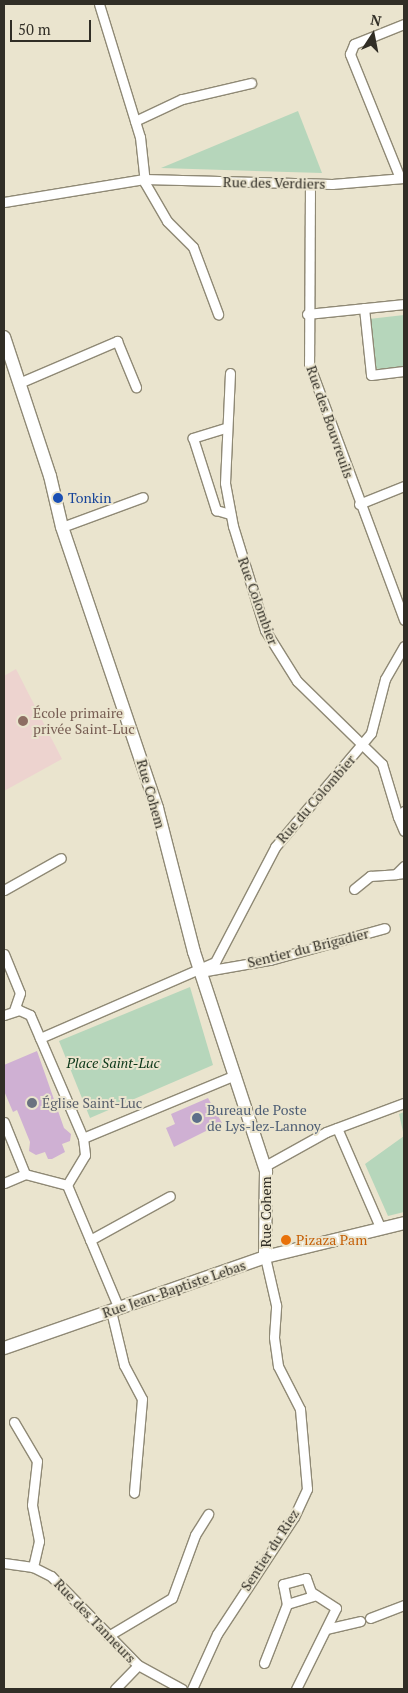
<!DOCTYPE html>
<html>
<head>
<meta charset="utf-8">
<style>
	body { margin:0 }
	#map { position:relative; width:408px; height:1693px; overflow:hidden; background:#eae4ce; font-family:"PT Serif",serif }
	div>[style] { position:absolute }
	[style*='--x'] { left:calc(var(--x)*1px); top:calc(var(--y)*1px); width:calc(var(--w)*1px); rotate:calc(var(--a)*1deg) }
	.education>* { inset:0; background:#edd3cf }
	.green>* { inset:0; background:#b6d6bb }
	.building>* { inset:0; background:#cfb0d3 }
	.roads { filter:drop-shadow(1px 0 #8f8975) drop-shadow(-1px 0 #8f8975) drop-shadow(0 1px #8f8975) drop-shadow(0 -1px #8f8975) }
	.street>* { height:9px; margin:-4.5px; padding:0 4.5px; transform-origin:4.5px; border-radius:4.5px; background:#fff }
	.secondary>* { height:12px; margin:-6px; padding:0 6px; transform-origin:6px; border-radius:6px; background:#fff }
	.dots>* { width:14px; height:14px; translate:-50% -50%; box-sizing:border-box; border:2px solid #eae4ce; border-radius:50% }
	span { translate:-50% -50%; white-space:nowrap; text-align:center; line-height:1.15; -webkit-text-stroke:4px #eae4ce; paint-order:stroke }
	.street-label { font-size:14px; color:#312e26 }
	.transit-label { font-size:14px; color:#164399 }
	.left { translate:0 -50%; text-align:left }
	.education-label { font-size:14px; color:#785e54 }
	.park-label { font-size:14px; color:#0d3819; font-style:italic }
	.worship-label { font-size:14px; color:#5b616d }
	.service-label { font-size:14px; color:#4e5e75 }
	.food-label { font-size:14px; color:#c56008 }
	.frame { position:absolute; inset:0; border:5px solid #312e26; pointer-events:none }
	.north { position:absolute; left:348px; top:10px; width:50px; height:50px; -webkit-text-stroke:4px #eae4ce; paint-order:stroke; rotate:11deg; font-size:14px; font-weight:700; line-height:20px; text-align:center; color:#312e26 }
	.north::after { content:''; display:block; margin:auto; width:18px; height:22px; background:#312e26; clip-path:polygon(50% 0,100% 100%,50% 72%,0 100%) }
	.scale { position:absolute; left:10px; top:20px; width:81px; height:22px; box-sizing:border-box; border:2px solid #312e26; border-top:0; padding-left:6px; font-size:15px; line-height:18px; white-space:nowrap; color:#312e26; -webkit-text-stroke:4px #eae4ce; paint-order:stroke }
</style>
</head>
<body>
<div id="map">
	<div class="education">
		<div style="clip-path:polygon(16px 669px,62px 759px,4px 791px,4px 676px)"></div>
	</div>
	<div class="green">
		<div style="clip-path:polygon(298px 111px,322px 173px,161px 168px)"></div>
		<div style="clip-path:polygon(404px 315px,404px 367px,379px 370px,373px 365px,369px 319px)"></div>
		<div style="clip-path:polygon(190px 987px,213px 1065px,90px 1118px,59px 1041px)"></div>
		<div style="clip-path:polygon(404px 1112px,404px 1212px,388px 1216px,365px 1164px,404px 1136px,399px 1114px)"></div>
	</div>
	<div class="building">
		<div style="clip-path:polygon(37px 1051px,64px 1128px,71px 1134px,70px 1141px,62px 1144px,65px 1152px,52px 1159px,48px 1159px,45px 1152px,36px 1155px,29px 1151px,30px 1142px,17px 1110px,13px 1112px,4px 1091px,4px 1065px)"></div>
		<div style="clip-path:polygon(208px 1098px,222px 1123px,174px 1147px,166px 1128px,175px 1124px,171px 1114px)"></div>
	</div>
	<div class="roads">
		<div class="street">
			<div style="--x:99;--y:4;--w:139;--a:72.9"></div>
			<div style="--x:140;--y:137;--w:46;--a:83.8"></div>
			<div style="--x:145;--y:183;--w:44;--a:59.9"></div>
			<div style="--x:167;--y:221;--w:37;--a:45"></div>
			<div style="--x:193;--y:247;--w:72;--a:69.5"></div>
			<div style="--x:135;--y:121;--w:52;--a:-25.1"></div>
			<div style="--x:182;--y:99;--w:71;--a:-13.1"></div>
			<div style="--x:400;--y:178;--w:134;--a:-112"></div>
			<div style="--x:350;--y:54;--w:11;--a:-68"></div>
			<div style="--x:354;--y:44;--w:54;--a:-21.8"></div>
			<div style="--x:310;--y:184;--w:180;--a:90.3"></div>
			<div style="--x:309;--y:364;--w:273;--a:69.6"></div>
			<div style="--x:4;--y:202;--w:142;--a:-9.3"></div>
			<div style="--x:144;--y:179;--w:188;--a:1.5"></div>
			<div style="--x:332;--y:184;--w:72;--a:-4.8"></div>
			<div style="--x:364;--y:308;--w:67;--a:84"></div>
			<div style="--x:371;--y:375;--w:33;--a:-7"></div>
			<div style="--x:307;--y:314;--w:98;--a:-5.9"></div>
			<div style="--x:230;--y:373;--w:110;--a:92.6"></div>
			<div style="--x:225;--y:483;--w:44;--a:79.5"></div>
			<div style="--x:233;--y:526;--w:109;--a:72.9"></div>
			<div style="--x:265;--y:630;--w:60;--a:57.9"></div>
			<div style="--x:297;--y:681;--w:119;--a:44.3"></div>
			<div style="--x:382;--y:764;--w:55;--a:73.2"></div>
			<div style="--x:19;--y:383;--w:107;--a:-23.2"></div>
			<div style="--x:117;--y:341;--w:50;--a:67.6"></div>
			<div style="--x:225;--y:428;--w:34;--a:163"></div>
			<div style="--x:193;--y:438;--w:76;--a:72.3"></div>
			<div style="--x:216;--y:510;--w:15;--a:16"></div>
			<div style="--x:359;--y:504;--w:48;--a:-21.8"></div>
			<div style="--x:62;--y:527;--w:86;--a:-20.3"></div>
			<div style="--x:404;--y:811;--w:8;--a:135"></div>
			<div style="--x:398;--y:817;--w:15;--a:67"></div>
			<div style="--x:404;--y:866;--w:11;--a:135"></div>
			<div style="--x:396;--y:874;--w:8;--a:-7"></div>
			<div style="--x:354;--y:889;--w:21;--a:-39"></div>
			<div style="--x:370;--y:876;--w:26;--a:-4"></div>
			<div style="--x:4;--y:890;--w:65;--a:-29.3"></div>
			<div style="--x:4;--y:954;--w:42;--a:67.7"></div>
			<div style="--x:20;--y:993;--w:18;--a:109"></div>
			<div style="--x:206;--y:971;--w:65;--a:-9.8"></div>
			<div style="--x:270;--y:960;--w:119;--a:-15.5"></div>
			<div style="--x:4;--y:1015;--w:16;--a:-18"></div>
			<div style="--x:19;--y:1010;--w:12;--a:24"></div>
			<div style="--x:30;--y:1015;--w:134;--a:66.7"></div>
			<div style="--x:83;--y:1138;--w:17;--a:83"></div>
			<div style="--x:85;--y:1155;--w:35;--a:121"></div>
			<div style="--x:40;--y:1038;--w:191;--a:-23.5"></div>
			<div style="--x:215;--y:962;--w:130;--a:-62.4"></div>
			<div style="--x:275;--y:847;--w:149;--a:-49.9"></div>
			<div style="--x:371;--y:733;--w:56;--a:-75.5"></div>
			<div style="--x:385;--y:679;--w:38;--a:-60"></div>
			<div style="--x:4;--y:1122;--w:56;--a:68"></div>
			<div style="--x:337;--y:1128;--w:110;--a:66.5"></div>
			<div style="--x:83;--y:1138;--w:165;--a:-22.5"></div>
			<div style="--x:265;--y:1166;--w:70;--a:-29.1"></div>
			<div style="--x:326;--y:1132;--w:83;--a:-20.4"></div>
			<div style="--x:25;--y:1174;--w:43;--a:14.7"></div>
			<div style="--x:4;--y:1183;--w:23;--a:-23"></div>
			<div style="--x:67;--y:1185;--w:134;--a:67.2"></div>
			<div style="--x:90;--y:1240;--w:91;--a:-28.8"></div>
			<div style="--x:111;--y:1311;--w:56;--a:76.5"></div>
			<div style="--x:124;--y:1365;--w:38;--a:62"></div>
			<div style="--x:142;--y:1399;--w:94;--a:94.9"></div>
			<div style="--x:14;--y:1422;--w:45;--a:59.5"></div>
			<div style="--x:37;--y:1461;--w:44;--a:96.5"></div>
			<div style="--x:32;--y:1505;--w:37;--a:79"></div>
			<div style="--x:39;--y:1541;--w:27;--a:103"></div>
			<div style="--x:4;--y:1563;--w:29;--a:8"></div>
			<div style="--x:33;--y:1567;--w:20;--a:27"></div>
			<div style="--x:51;--y:1576;--w:124;--a:45.7"></div>
			<div style="--x:138;--y:1665;--w:50;--a:28.6"></div>
			<div style="--x:370;--y:1618;--w:36;--a:-21"></div>
			<div style="--x:326;--y:1629;--w:35;--a:-13"></div>
			<div style="--x:108;--y:1636;--w:74;--a:-30.7"></div>
			<div style="--x:172;--y:1598;--w:67;--a:-69.9"></div>
			<div style="--x:195;--y:1535;--w:25;--a:-58"></div>
			<div style="--x:264;--y:1663;--w:63;--a:-68.7"></div>
			<div style="--x:115;--y:1689;--w:33;--a:-46"></div>
			<div style="--x:192;--y:1689;--w:60;--a:-65.6"></div>
			<div style="--x:217;--y:1634;--w:140;--a:-56.7"></div>
			<div style="--x:294;--y:1517;--w:31;--a:-65"></div>
			<div style="--x:307;--y:1489;--w:80;--a:-95"></div>
			<div style="--x:300;--y:1409;--w:48;--a:-117.1"></div>
			<div style="--x:278;--y:1366;--w:29;--a:-98"></div>
			<div style="--x:274;--y:1337;--w:32;--a:-86"></div>
			<div style="--x:276;--y:1305;--w:49;--a:-102.9"></div>
			<div style="--x:296;--y:1689;--w:90;--a:-63.7"></div>
			<div style="--x:336;--y:1608;--w:30;--a:-147"></div>
			<div style="--x:311;--y:1592;--w:15;--a:-110"></div>
			<div style="--x:306;--y:1578;--w:24;--a:165"></div>
			<div style="--x:283;--y:1584;--w:20;--a:79"></div>
			<div style="--x:287;--y:1604;--w:30;--a:-17"></div>
		</div>
		<div class="secondary">
			<div style="--x:4;--y:337;--w:146;--a:71.7"></div>
			<div style="--x:50;--y:476;--w:52;--a:76.8"></div>
			<div style="--x:62;--y:527;--w:297;--a:71.3"></div>
			<div style="--x:157;--y:808;--w:149;--a:75.6"></div>
			<div style="--x:194;--y:952;--w:231;--a:71.8"></div>
			<div style="--x:266;--y:1171;--w:86;--a:90.7"></div>
			<div style="--x:4;--y:1348;--w:276;--a:-19.2"></div>
			<div style="--x:265;--y:1257;--w:143;--a:-13.7"></div>
		</div>
	</div>
	<div class="dots">
		<div style="left:58px;top:498px;background:#1a4fb4"></div>
		<div style="left:23px;top:721px;background:#8d6e63"></div>
		<div style="left:32px;top:1103px;background:#6b7280"></div>
		<div style="left:197px;top:1118px;background:#5c6f8a"></div>
		<div style="left:286px;top:1240px;background:#e8710a"></div>
	</div>
	<div class="street-label">
		<span style="left:274px;top:183px;rotate:1deg">Rue des Verdiers</span>
		<span style="left:330px;top:422px;rotate:71deg">Rue des Bouvreuils</span>
		<span style="left:258px;top:601px;rotate:70deg">Rue Colombier</span>
		<span style="left:151px;top:794px;rotate:74deg">Rue Cohem</span>
		<span style="left:316px;top:799px;rotate:-49deg">Rue du Colombier</span>
		<span style="left:308px;top:948px;rotate:-14deg">Sentier du Brigadier</span>
		<span style="left:266px;top:1212px;rotate:-90deg">Rue Cohem</span>
		<span style="left:174px;top:1289px;rotate:-19deg">Rue Jean-Baptiste Lebas</span>
		<span style="left:270px;top:1550px;rotate:-57deg">Sentier du Riez</span>
		<span style="left:95px;top:1621px;rotate:46deg">Rue des Tanneurs</span>
	</div>
	<div class="transit-label">
		<span class="left" style="left:68px;top:498px">Tonkin</span>
	</div>
	<div class="education-label">
		<span class="left" style="left:33px;top:721px">École primaire<br>privée Saint-Luc</span>
	</div>
	<div class="park-label">
		<span style="left:113px;top:1063px">Place Saint-Luc</span>
	</div>
	<div class="worship-label">
		<span class="left" style="left:42px;top:1103px">Église Saint-Luc</span>
	</div>
	<div class="service-label">
		<span class="left" style="left:207px;top:1118px">Bureau de Poste<br>de Lys-lez-Lannoy</span>
	</div>
	<div class="food-label">
		<span class="left" style="left:296px;top:1240px">Pizaza Pam</span>
	</div>
	<div class="frame"></div>
	<div class="north">N</div>
	<div class="scale">50 m</div>
</div>
</body>
</html>
